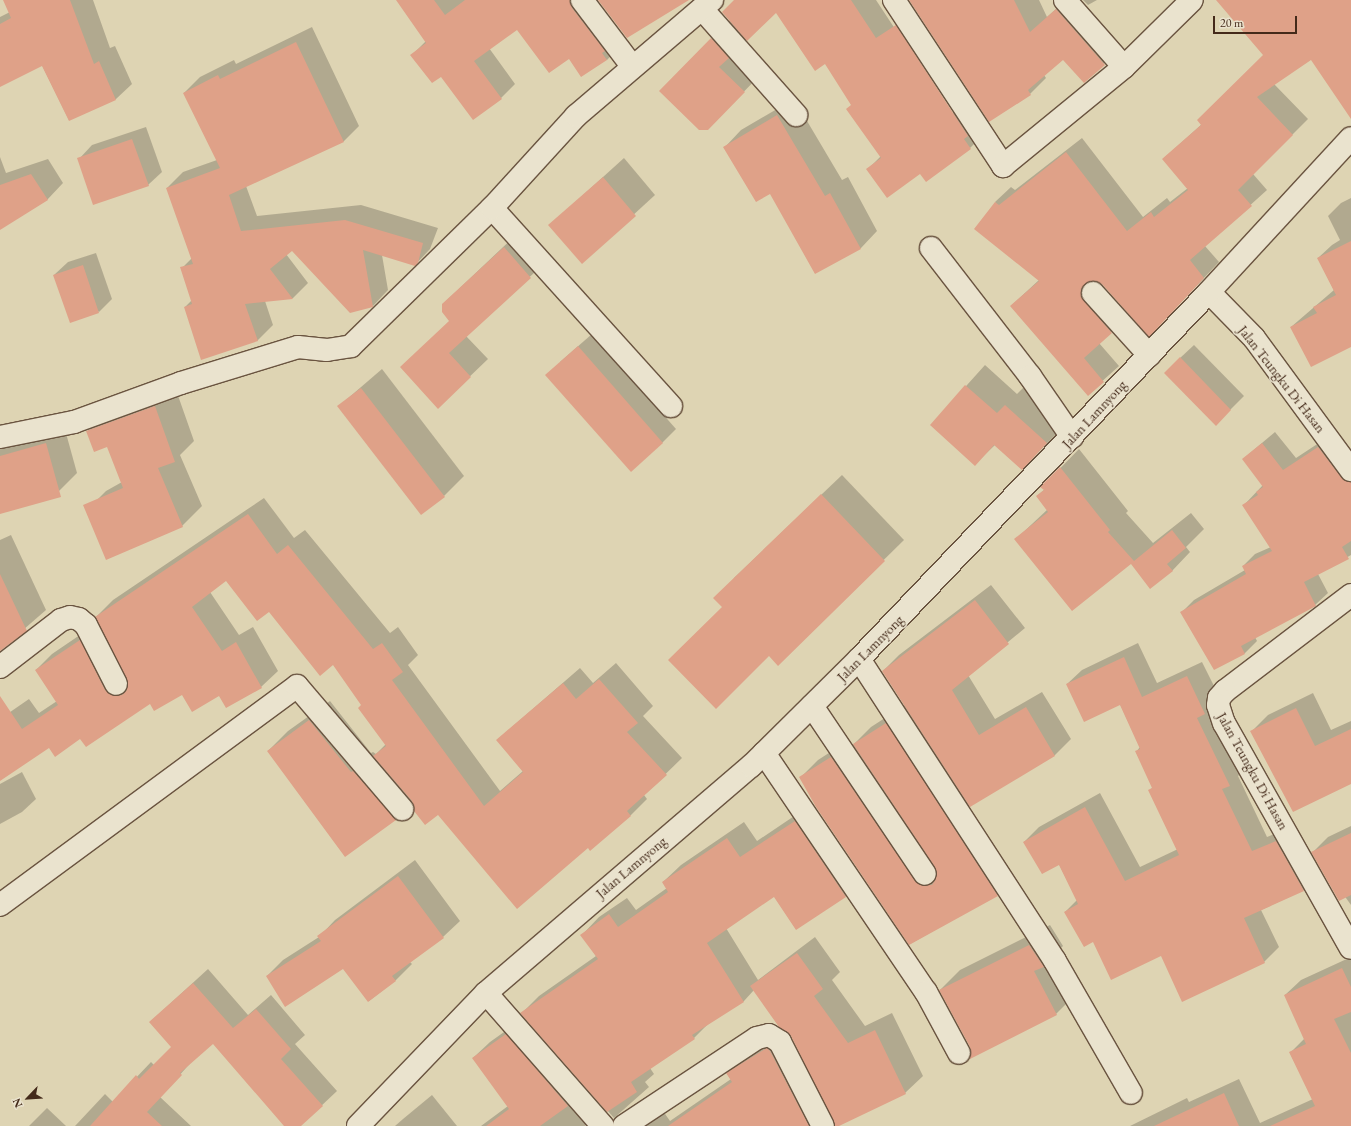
<!DOCTYPE html>
<html>
<head>
<meta charset="utf-8">
<style>
	body { margin:0 }
	#map { position:relative; width:1351px; height:1126px; overflow:hidden; background:#ded4b3; font-family:"EB Garamond",serif }
	div>[style] { position:absolute }
	[style*='--x'] { left:calc(var(--x)*1px); top:calc(var(--y)*1px); width:calc(var(--w)*1px); rotate:calc(var(--a)*1deg) }
	.shadow>* { inset:0; background:#0003 }
	.building>* { inset:0; background:#dfa188 }
	.roads { filter:drop-shadow(1px 0 #6a5440) drop-shadow(-1px 0 #6a5440) drop-shadow(0 1px #6a5440) drop-shadow(0 -1px #6a5440) }
	.street>* { height:22px; margin:-11px; padding:0 11px; transform-origin:11px; border-radius:11px; background:#eae3ce }
	span { translate:-50% -50%; white-space:nowrap; text-align:center; line-height:1.15; -webkit-text-stroke:3.5px #eae3ce; paint-order:stroke }
	.street-label { font-size:14px; color:#442a1a }
	.north { position:absolute; left:8px; top:1078px; width:40px; height:40px; -webkit-text-stroke:3px #eae3ce; paint-order:stroke; rotate:245deg; font-size:11px; font-weight:700; line-height:16px; text-align:center; color:#442a1a }
	.north::after { content:''; display:block; margin:auto; width:14px; height:18px; background:#442a1a; clip-path:polygon(50% 0,100% 100%,50% 72%,0 100%) }
	.scale { position:absolute; left:1213px; top:16px; width:84px; height:18px; box-sizing:border-box; border:2px solid #442a1a; border-top:0; padding-left:5px; font-size:12px; line-height:14px; white-space:nowrap; color:#442a1a; -webkit-text-stroke:3px #eae3ce; paint-order:stroke }
</style>
</head>
<body>
<div id="map">
	<div class="shadow">
		<div style="clip-path:polygon(4px 0,93px 0,110px 48px,115px 46px,132px 84px,116px 99px,69px 120px,42px 65px,0 86px,0 17px,20px 7px)"></div>
		<div style="clip-path:polygon(397px 0,592px 0,621px 45px,607px 60px,518px 28px,489px 48px,515px 84px,501px 98px,441px 75px,412px 55px,426px 41px)"></div>
		<div style="clip-path:polygon(735px 0,876px 0,951px 114px,972px 103px,985px 133px,970px 148px,920px 173px,867px 170px,881px 156px,852px 104px,825px 63px,776px 11px,739px 47px,764px 71px,727px 109px,660px 91px,730px 20px)"></div>
		<div style="clip-path:polygon(910px 0,1039px 0,1047px 17px,1066px 0,1120px 48px,1084px 82px,1063px 58px,1044px 75px,1046px 78px,1030px 94px)"></div>
		<div style="clip-path:polygon(1083px 0,1097px 0,1088px 5px)"></div>
		<div style="clip-path:polygon(1217px 0,1351px 0,1351px 92px,1311px 59px,1274px 84px,1308px 119px,1253px 174px,1267px 190px,1205px 246px,1219px 262px,1164px 320px,1098px 282px,1127px 317px,1099px 343px,1119px 366px,1088px 394px,1011px 306px,1039px 280px,995px 202px,1011px 187px,1015px 190px,1082px 138px,1143px 217px,1167px 198px,1170px 202px,1188px 188px,1163px 159px,1202px 124px,1264px 55px)"></div>
		<div style="clip-path:polygon(312px 27px,359px 126px,344px 141px,246px 186px,257px 216px,361px 205px,438px 228px,430px 249px,415px 265px,382px 255px,388px 290px,373px 306px,292px 249px,286px 254px,308px 283px,293px 298px,265px 301px,273px 325px,257px 341px,185px 307px,192px 300px,182px 268px,192px 258px,167px 188px,183px 172px,217px 160px,184px 93px,200px 77px,234px 60px,236px 64px)"></div>
		<div style="clip-path:polygon(794px 99px,842px 180px,848px 177px,877px 231px,861px 248px,815px 273px,770px 192px,725px 147px,741px 130px)"></div>
		<div style="clip-path:polygon(146px 127px,162px 172px,148px 185px,79px 159px,92px 145px)"></div>
		<div style="clip-path:polygon(0 157px,6px 173px,48px 159px,63px 183px,47px 200px,0 229px)"></div>
		<div style="clip-path:polygon(624px 158px,655px 195px,582px 262px,550px 225px)"></div>
		<div style="clip-path:polygon(1351px 198px,1351px 339px,1291px 327px,1334px 290px,1318px 258px,1332px 245px,1340px 240px,1328px 216px,1341px 203px)"></div>
		<div style="clip-path:polygon(521px 230px,548px 260px,466px 336px,488px 359px,438px 407px,450px 320px,443px 304px)"></div>
		<div style="clip-path:polygon(96px 253px,112px 299px,99px 312px,54px 275px,68px 262px)"></div>
		<div style="clip-path:polygon(592px 334px,676px 429px,662px 443px,560px 362px)"></div>
		<div style="clip-path:polygon(1194px 345px,1244px 396px,1216px 424px,1179px 359px)"></div>
		<div style="clip-path:polygon(985px 365px,1017px 394px,1025px 386px,1067px 423px,1022px 469px,995px 445px,975px 464px,931px 425px)"></div>
		<div style="clip-path:polygon(382px 369px,464px 476px,444px 496px,339px 406px)"></div>
		<div style="clip-path:polygon(175px 387px,194px 441px,180px 455px,202px 506px,182px 526px,86px 511px,106px 491px,122px 482px,108px 446px,88px 431px,108px 411px)"></div>
		<div style="clip-path:polygon(64px 426px,77px 473px,59px 491px,0 509px,0 444px)"></div>
		<div style="clip-path:polygon(1275px 432px,1296px 458px,1331px 435px,1351px 462px,1351px 555px,1318px 574px,1328px 593px,1315px 605px,1255px 637px,1257px 641px,1245px 653px,1214px 668px,1182px 612px,1194px 600px,1245px 570px,1243px 566px,1255px 554px,1271px 547px,1244px 505px,1263px 485px,1243px 459px)"></div>
		<div style="clip-path:polygon(1079px 449px,1128px 511px,1126px 513px,1153px 543px,1191px 513px,1204px 529px,1186px 547px,1190px 552px,1172px 571px,1016px 539px,1048px 509px,1037px 496px,1045px 489px,1042px 487px)"></div>
		<div style="clip-path:polygon(842px 475px,904px 540px,778px 664px,723px 607px,734px 578px)"></div>
		<div style="clip-path:polygon(264px 498px,294px 538px,305px 530px,390px 633px,398px 627px,418px 655px,408px 665px,500px 791px,523px 771px,497px 740px,580px 668px,593px 683px,616px 663px,653px 706px,643px 716px,682px 758px,644px 795px,647px 799px,631px 815px,590px 849px,588px 847px,438px 814px,413px 801px,395px 819px,345px 856px,268px 751px,288px 731px,330px 701px,371px 753px,373px 752px,376px 754px,386px 744px,362px 704px,333px 664px,269px 611px,226px 579px,210px 592px,239px 635px,253px 627px,278px 671px,261px 687px,219px 695px,183px 694px,150px 703px,81px 738px,49px 746px,0 780px,0 719px,29px 699px,39px 713px,57px 701px,36px 670px,52px 654px,96px 624px,121px 674px,128px 678px,96px 617px,113px 600px)"></div>
		<div style="clip-path:polygon(11px 535px,46px 610px,0 650px,0 540px)"></div>
		<div style="clip-path:polygon(991px 585px,1025px 628px,968px 675px,995px 719px,1042px 692px,1071px 739px,1055px 755px,968px 806px,1015px 878px,997px 895px,910px 944px,801px 777px,818px 760px,849px 740px,853px 745px,871px 727px,905px 705px,883px 671px,899px 655px)"></div>
		<div style="clip-path:polygon(1138px 643px,1157px 683px,1202px 662px,1220px 698px,1244px 770px,1238px 776px,1267px 837px,1291px 827px,1319px 875px,1304px 890px,1261px 910px,1279px 947px,1264px 962px,1161px 955px,1094px 941px,1065px 912px,1077px 900px,1059px 864px,1024px 842px,1039px 827px,1100px 793px,1140px 867px,1178px 849px,1150px 790px,1153px 787px,1136px 752px,1140px 747px,1120px 704px,1067px 684px,1082px 670px)"></div>
		<div style="clip-path:polygon(1313px 693px,1331px 730px,1351px 721px,1351px 783px,1252px 731px,1268px 715px)"></div>
		<div style="clip-path:polygon(22px 772px,36px 799px,22px 812px,0 824px,0 784px)"></div>
		<div style="clip-path:polygon(812px 804px,863px 879px,846px 896px,796px 929px,774px 896px,726px 928px,758px 980px,815px 937px,840px 972px,832px 980px,865px 1026px,892px 1013px,923px 1076px,905px 1093px,836px 1126px,792px 1036px,754px 990px,744px 1001px,709px 1023px,694px 1038px,650px 1068px,654px 1074px,645px 1082px,649px 1087px,614px 1118px,522px 1013px,539px 996px,596px 956px,582px 935px,599px 917px,627px 898px,636px 910px,667px 888px,663px 882px,681px 865px,744px 822px,757px 841px)"></div>
		<div style="clip-path:polygon(1351px 826px,1351px 905px,1313px 852px,1328px 837px)"></div>
		<div style="clip-path:polygon(415px 860px,460px 921px,443px 937px,410px 962px,412px 964px,396px 980px,369px 1001px,343px 968px,267px 976px,283px 960px,319px 937px,335px 920px)"></div>
		<div style="clip-path:polygon(1050px 925px,1063px 946px,1055px 954px,1076px 994px,1056px 1014px,971px 1047px,940px 990px,960px 970px)"></div>
		<div style="clip-path:polygon(1351px 957px,1351px 1126px,1130px 1126px,1187px 1098px,1189px 1102px,1239px 1079px,1260px 1123px,1313px 1099px,1290px 1053px,1305px 1038px,1285px 995px,1301px 980px)"></div>
		<div style="clip-path:polygon(208px 969px,248px 1015px,271px 995px,305px 1035px,295px 1044px,337px 1091px,300px 1126px,285px 1126px,213px 1043px,194px 1059px,160px 1097px,191px 1126px,75px 1126px,105px 1094px,113px 1102px,151px 1062px,154px 1065px,172px 1047px,150px 1022px)"></div>
		<div style="clip-path:polygon(522px 1019px,602px 1109px,585px 1126px,481px 1126px,508px 1106px,473px 1058px,490px 1042px)"></div>
		<div style="clip-path:polygon(783px 1034px,832px 1126px,621px 1126px,663px 1111px,670px 1121px,731px 1079px,727px 1074px,743px 1058px)"></div>
		<div style="clip-path:polygon(432px 1095px,457px 1126px,395px 1126px,403px 1119px)"></div>
		<div style="clip-path:polygon(47px 1108px,66px 1126px,29px 1126px)"></div>
	</div>
	<div class="building">
		<div style="clip-path:polygon(3px 0,70px 0,94px 64px,99px 61px,116px 100px,69px 121px,42px 66px,0 87px,0 24px,11px 18px)"></div>
		<div style="clip-path:polygon(396px 0,434px 0,445px 15px,465px 0,570px 0,572px 8px,605px 51px,602px 53px,607px 60px,581px 77px,569px 59px,549px 73px,517px 30px,474px 61px,502px 99px,473px 120px,441px 77px,432px 83px,410px 55px,426px 43px)"></div>
		<div style="clip-path:polygon(598px 0,689px 0,627px 38px)"></div>
		<div style="clip-path:polygon(734px 0,851px 0,876px 38px,896px 25px,968px 136px,964px 139px,971px 149px,926px 182px,920px 174px,887px 198px,866px 169px,881px 158px,846px 109px,851px 105px,825px 64px,815px 71px,776px 13px,747px 41px,722px 12px)"></div>
		<div style="clip-path:polygon(909px 0,1014px 0,1030px 32px,1056px 9px,1105px 65px,1084px 83px,1063px 60px,1028px 90px,1031px 95px,989px 122px)"></div>
		<div style="clip-path:polygon(1216px 0,1351px 0,1351px 119px,1311px 60px,1257px 97px,1293px 135px,1238px 190px,1252px 206px,1190px 260px,1204px 278px,1149px 337px,1102px 284px,1090px 281px,1081px 289px,1084px 301px,1112px 333px,1084px 358px,1104px 382px,1088px 396px,1010px 306px,1039px 281px,974px 229px,995px 202px,999px 205px,1066px 152px,1127px 231px,1151px 212px,1154px 217px,1188px 190px,1162px 159px,1201px 125px,1197px 120px,1263px 55px)"></div>
		<div style="clip-path:polygon(711px 38px,729px 58px,719px 67px,745px 92px,708px 130px,699px 130px,659px 91px)"></div>
		<div style="clip-path:polygon(296px 42px,344px 142px,229px 195px,241px 231px,345px 220px,423px 243px,418px 263px,415px 266px,363px 250px,373px 307px,350px 313px,292px 251px,270px 269px,293px 299px,245px 304px,258px 341px,201px 360px,184px 307px,192px 304px,180px 267px,193px 264px,166px 188px,220px 168px,183px 93px,218px 75px,220px 79px)"></div>
		<div style="clip-path:polygon(777px 115px,825px 196px,830px 193px,861px 249px,815px 274px,770px 194px,756px 202px,723px 147px)"></div>
		<div style="clip-path:polygon(132px 139px,149px 186px,93px 205px,77px 158px)"></div>
		<div style="clip-path:polygon(31px 174px,48px 200px,0 230px,0 185px)"></div>
		<div style="clip-path:polygon(603px 177px,636px 216px,582px 264px,548px 225px)"></div>
		<div style="clip-path:polygon(1351px 241px,1351px 347px,1311px 367px,1290px 327px,1317px 313px,1313px 307px,1336px 295px,1317px 258px)"></div>
		<div style="clip-path:polygon(504px 247px,531px 278px,449px 353px,471px 377px,438px 409px,400px 367px,449px 321px,442px 312px,442px 304px)"></div>
		<div style="clip-path:polygon(83px 265px,99px 313px,70px 323px,53px 275px)"></div>
		<div style="clip-path:polygon(578px 346px,663px 443px,631px 472px,545px 375px)"></div>
		<div style="clip-path:polygon(1180px 357px,1231px 410px,1216px 426px,1164px 373px)"></div>
		<div style="clip-path:polygon(965px 385px,997px 413px,1005px 405px,1047px 443px,1022px 470px,994px 445px,975px 466px,930px 425px)"></div>
		<div style="clip-path:polygon(361px 388px,445px 497px,421px 515px,337px 406px)"></div>
		<div style="clip-path:polygon(155px 406px,175px 462px,158px 468px,183px 527px,106px 560px,83px 505px,123px 488px,107px 447px,94px 452px,86px 431px)"></div>
		<div style="clip-path:polygon(46px 443px,61px 497px,0 514px,0 456px)"></div>
		<div style="clip-path:polygon(1262px 443px,1283px 470px,1318px 447px,1341px 477px,1351px 482px,1351px 541px,1342px 547px,1349px 559px,1304px 582px,1316px 606px,1241px 646px,1245px 654px,1214px 670px,1180px 612px,1246px 574px,1242px 566px,1272px 551px,1242px 505px,1258px 495px,1256px 492px,1263px 487px,1242px 459px)"></div>
		<div style="clip-path:polygon(1060px 467px,1110px 530px,1108px 532px,1134px 561px,1172px 530px,1186px 548px,1167px 564px,1173px 571px,1150px 589px,1131px 564px,1072px 611px,1014px 539px,1048px 512px,1036px 496px,1044px 490px,1040px 487px)"></div>
		<div style="clip-path:polygon(821px 494px,885px 561px,778px 666px,769px 656px,716px 709px,668px 660px,722px 607px,713px 598px)"></div>
		<div style="clip-path:polygon(248px 514px,277px 554px,288px 545px,373px 649px,382px 643px,403px 672px,392px 680px,484px 806px,523px 772px,496px 740px,563px 683px,576px 699px,599px 679px,638px 723px,627px 732px,667px 775px,627px 811px,631px 816px,590px 851px,588px 848px,517px 909px,438px 815px,425px 825px,414px 811px,412px 801px,373px 756px,386px 746px,358px 708px,361px 705px,333px 665px,320px 676px,269px 612px,257px 621px,226px 581px,192px 607px,222px 651px,236px 642px,262px 688px,226px 708px,219px 696px,192px 712px,182px 695px,154px 711px,150px 704px,86px 747px,80px 739px,55px 757px,49px 748px,0 781px,0 696px,22px 729px,58px 705px,35px 670px,80px 640px,105px 690px,115px 696px,122px 695px,127px 690px,127px 679px,95px 617px)"></div>
		<div style="clip-path:polygon(0 574px,27px 631px,0 651px)"></div>
		<div style="clip-path:polygon(975px 600px,1009px 644px,952px 690px,979px 735px,1026px 707px,1055px 756px,970px 807px,882px 671px)"></div>
		<div style="clip-path:polygon(1124px 657px,1142px 697px,1187px 676px,1205px 714px,1197px 718px,1230px 786px,1222px 789px,1252px 851px,1276px 841px,1304px 891px,1244px 918px,1265px 963px,1182px 1002px,1161px 956px,1111px 980px,1093px 942px,1084px 947px,1064px 912px,1078px 904px,1059px 865px,1042px 874px,1023px 842px,1085px 807px,1125px 881px,1179px 855px,1148px 790px,1152px 788px,1135px 751px,1140px 749px,1120px 705px,1084px 722px,1066px 684px)"></div>
		<div style="clip-path:polygon(1296px 708px,1315px 746px,1351px 729px,1351px 784px,1293px 812px,1250px 731px)"></div>
		<div style="clip-path:polygon(309px 720px,351px 772px,353px 771px,396px 820px,345px 857px,267px 751px)"></div>
		<div style="clip-path:polygon(886px 723px,998px 896px,909px 945px,816px 807px,799px 777px,831px 757px,915px 881px,920px 885px,932px 885px,936px 879px,935px 867px,853px 744px)"></div>
		<div style="clip-path:polygon(795px 821px,846px 897px,796px 930px,774px 897px,707px 943px,744px 1002px,692px 1035px,695px 1039px,631px 1082px,637px 1092px,607px 1112px,520px 1013px,598px 959px,580px 935px,609px 914px,618px 927px,668px 892px,662px 882px,727px 838px,740px 857px)"></div>
		<div style="clip-path:polygon(1351px 833px,1351px 895px,1339px 901px,1311px 852px)"></div>
		<div style="clip-path:polygon(398px 876px,444px 938px,392px 976px,396px 981px,368px 1002px,343px 969px,285px 1007px,266px 976px,321px 941px,317px 936px)"></div>
		<div style="clip-path:polygon(1029px 945px,1044px 967px,1034px 971px,1057px 1015px,970px 1059px,970px 1047px,939px 990px)"></div>
		<div style="clip-path:polygon(797px 953px,823px 989px,814px 996px,848px 1043px,875px 1030px,906px 1094px,839px 1126px,835px 1126px,791px 1036px,779px 1027px,750px 986px)"></div>
		<div style="clip-path:polygon(1342px 968px,1351px 987px,1351px 1012px,1334px 1019px,1351px 1053px,1351px 1126px,1270px 1126px,1315px 1106px,1289px 1052px,1306px 1044px,1284px 995px)"></div>
		<div style="clip-path:polygon(193px 983px,233px 1028px,256px 1009px,291px 1049px,281px 1059px,323px 1106px,301px 1126px,284px 1126px,213px 1044px,180px 1073px,182px 1075px,147px 1112px,162px 1126px,90px 1126px,136px 1075px,139px 1079px,171px 1047px,149px 1022px)"></div>
		<div style="clip-path:polygon(506px 1034px,568px 1106px,540px 1126px,486px 1126px,509px 1109px,472px 1058px)"></div>
		<div style="clip-path:polygon(767px 1048px,770px 1051px,809px 1126px,668px 1126px,732px 1082px,726px 1073px)"></div>
		<div style="clip-path:polygon(1224px 1093px,1239px 1126px,1154px 1126px)"></div>
	</div>
	<div class="roads">
		<div class="street">
			<div style="--x:582;--y:0;--w:83;--a:52.9"></div>
			<div style="--x:894;--y:0;--w:199;--a:56.7"></div>
			<div style="--x:1003;--y:166;--w:156;--a:-39.3"></div>
			<div style="--x:1124;--y:67;--w:95;--a:-44.6"></div>
			<div style="--x:1065;--y:0;--w:89;--a:48.6"></div>
			<div style="--x:702;--y:9;--w:142;--a:48.4"></div>
			<div style="--x:492;--y:208;--w:267;--a:47.9"></div>
			<div style="--x:931;--y:248;--w:162;--a:52.3"></div>
			<div style="--x:1030;--y:376;--w:74;--a:55.5"></div>
			<div style="--x:1209;--y:292;--w:64;--a:45.6"></div>
			<div style="--x:1254;--y:338;--w:164;--a:53.7"></div>
			<div style="--x:1093;--y:293;--w:84;--a:47.9"></div>
			<div style="--x:0;--y:437;--w:76;--a:-11.5"></div>
			<div style="--x:74;--y:422;--w:114;--a:-20"></div>
			<div style="--x:181;--y:383;--w:122;--a:-17.1"></div>
			<div style="--x:298;--y:347;--w:29;--a:6"></div>
			<div style="--x:327;--y:350;--w:24;--a:-9"></div>
			<div style="--x:351;--y:346;--w:197;--a:-44.4"></div>
			<div style="--x:492;--y:208;--w:125;--a:-47.6"></div>
			<div style="--x:576;--y:116;--w:179;--a:-40.5"></div>
			<div style="--x:1351;--y:595;--w:158;--a:142.7"></div>
			<div style="--x:1225;--y:691;--w:9;--a:131"></div>
			<div style="--x:1219;--y:698;--w:7;--a:98"></div>
			<div style="--x:1218;--y:705;--w:19;--a:72"></div>
			<div style="--x:1224;--y:723;--w:258;--a:60.6"></div>
			<div style="--x:859;--y:659;--w:360;--a:57"></div>
			<div style="--x:1055;--y:961;--w:152;--a:60.1"></div>
			<div style="--x:0;--y:667;--w:77;--a:-37.6"></div>
			<div style="--x:61;--y:620;--w:9;--a:-18"></div>
			<div style="--x:70;--y:617;--w:9;--a:13"></div>
			<div style="--x:79;--y:619;--w:9;--a:41"></div>
			<div style="--x:86;--y:625;--w:66;--a:63"></div>
			<div style="--x:812;--y:706;--w:202;--a:56.1"></div>
			<div style="--x:764;--y:753;--w:289;--a:55.9"></div>
			<div style="--x:926;--y:992;--w:69;--a:61.6"></div>
			<div style="--x:0;--y:905;--w:369;--a:-36.4"></div>
			<div style="--x:297;--y:686;--w:162;--a:49.5"></div>
			<div style="--x:486;--y:993;--w:177;--a:48.7"></div>
			<div style="--x:358;--y:1126;--w:185;--a:-46.1"></div>
			<div style="--x:486;--y:993;--w:349;--a:-40.6"></div>
			<div style="--x:751;--y:766;--w:152;--a:-44.7"></div>
			<div style="--x:859;--y:659;--w:507;--a:-46.36"></div>
			<div style="--x:1209;--y:292;--w:209;--a:-47.3"></div>
			<div style="--x:624;--y:1126;--w:159;--a:-33.5"></div>
			<div style="--x:757;--y:1038;--w:12;--a:-14"></div>
			<div style="--x:769;--y:1035;--w:13;--a:32"></div>
			<div style="--x:780;--y:1042;--w:94;--a:62.9"></div>
		</div>
	</div>
	<div class="street-label">
		<span style="left:1282px;top:379px;rotate:52deg">Jalan Teungku Di Hasan</span>
		<span style="left:1094px;top:414px;rotate:-47deg">Jalan Lamnyong</span>
		<span style="left:870px;top:648px;rotate:-45deg">Jalan Lamnyong</span>
		<span style="left:1253px;top:771px;rotate:61deg">Jalan Teungku Di Hasan</span>
		<span style="left:631px;top:867px;rotate:-40deg">Jalan Lamnyong</span>
	</div>
	<div class="north">N</div>
	<div class="scale">20 m</div>
</div>
</body>
</html>
